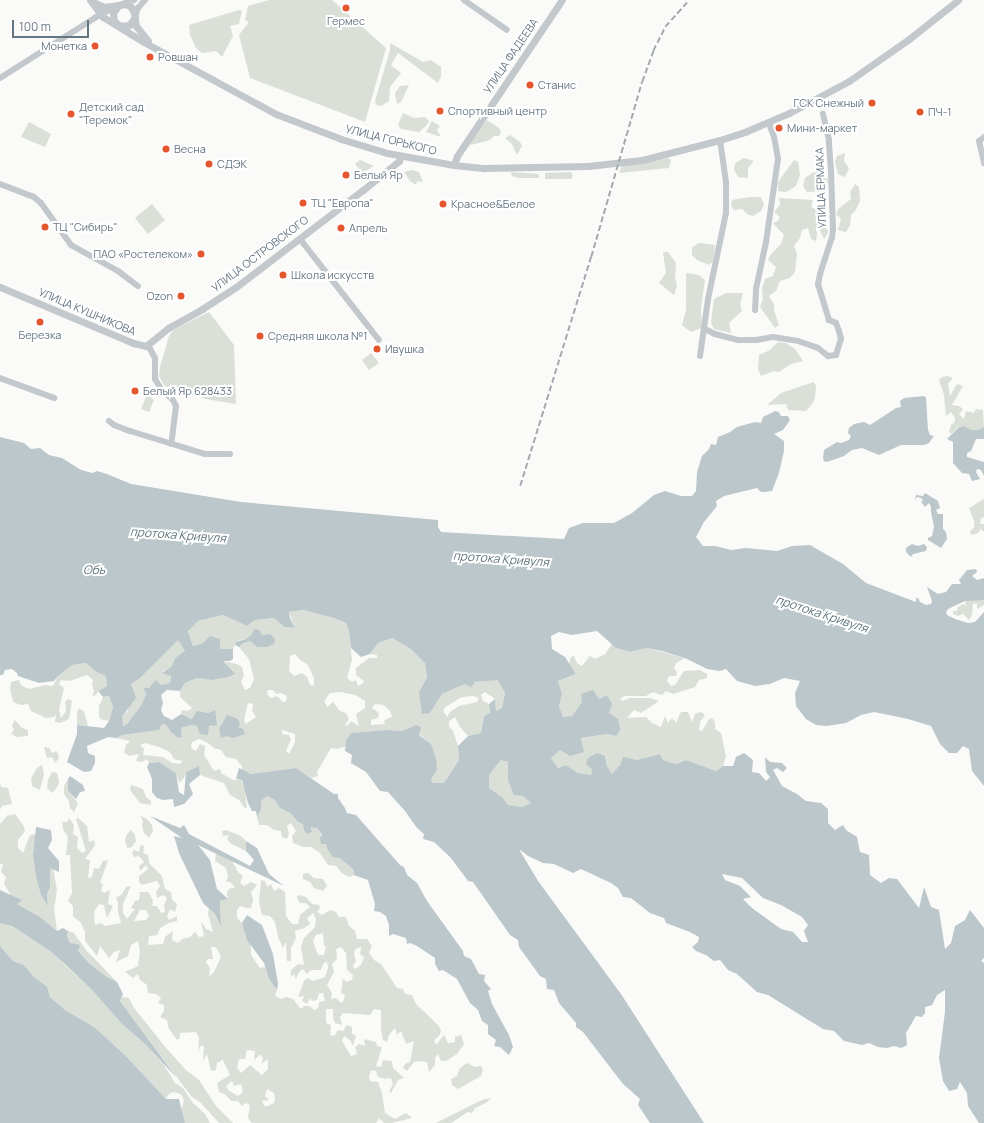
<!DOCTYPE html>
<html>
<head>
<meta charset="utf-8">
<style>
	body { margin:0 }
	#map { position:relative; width:984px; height:1123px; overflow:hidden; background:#fafaf8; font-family:Manrope,sans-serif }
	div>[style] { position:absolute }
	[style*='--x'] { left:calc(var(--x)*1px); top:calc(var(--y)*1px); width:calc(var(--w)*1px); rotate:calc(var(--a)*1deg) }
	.green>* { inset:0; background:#dadfd7 }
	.water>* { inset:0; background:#bbc7cb }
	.minor>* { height:6px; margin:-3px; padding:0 3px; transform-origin:3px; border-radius:3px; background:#c3c8cc }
	.tertiary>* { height:7px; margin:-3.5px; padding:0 3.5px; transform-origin:3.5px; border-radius:3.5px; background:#c3c8cc }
	.rail>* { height:1.5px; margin-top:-0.75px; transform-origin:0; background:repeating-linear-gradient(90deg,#a2aab0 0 6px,transparent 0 9px) }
	.dots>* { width:11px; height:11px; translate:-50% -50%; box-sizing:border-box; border:2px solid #fff; border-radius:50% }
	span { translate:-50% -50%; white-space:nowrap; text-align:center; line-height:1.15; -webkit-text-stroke:4px #fff; paint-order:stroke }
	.poi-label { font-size:11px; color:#657683 }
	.right { translate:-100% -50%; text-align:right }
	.left { translate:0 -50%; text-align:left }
	.street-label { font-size:11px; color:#657683 }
	.water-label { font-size:12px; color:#60757c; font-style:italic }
	.scale { position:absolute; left:12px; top:20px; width:77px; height:18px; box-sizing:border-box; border:2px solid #657683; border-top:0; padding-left:5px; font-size:12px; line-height:14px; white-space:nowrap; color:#657683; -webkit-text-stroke:3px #fff; paint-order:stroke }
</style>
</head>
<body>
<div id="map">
	<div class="green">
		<div style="clip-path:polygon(269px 0,332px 0,386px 48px,365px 122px,250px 78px,239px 35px,249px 22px,245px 20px,248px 6px)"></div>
		<div style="clip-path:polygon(239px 10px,242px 11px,239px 24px,230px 26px,233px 36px,222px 57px,216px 51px,202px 53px,196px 48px,190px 35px,189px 25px)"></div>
		<div style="clip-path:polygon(390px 43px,423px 62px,431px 60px,441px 67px,441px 76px,438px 83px,398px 53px,391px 65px,401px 73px,390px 87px,389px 101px,381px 106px,376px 105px,375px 101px,390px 50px)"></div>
		<div style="clip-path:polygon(503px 62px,509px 66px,499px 80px,493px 75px)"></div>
		<div style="clip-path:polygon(409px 85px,401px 102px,397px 104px,395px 93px,400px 86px)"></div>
		<div style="clip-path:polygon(403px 113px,414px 118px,425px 117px,429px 121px,426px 126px,419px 132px,401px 129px,398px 125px)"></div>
		<div style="clip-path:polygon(487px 120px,499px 128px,501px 132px,499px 136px,494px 136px,490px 140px,471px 145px,470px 142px)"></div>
		<div style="clip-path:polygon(432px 121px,440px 126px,437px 130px,441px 137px,426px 132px)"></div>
		<div style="clip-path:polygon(29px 122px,51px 134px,45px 147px,21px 137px)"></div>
		<div style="clip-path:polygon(510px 135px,520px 142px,522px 146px,517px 155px,512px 144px,505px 138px)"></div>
		<div style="clip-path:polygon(845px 153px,844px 161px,849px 168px,845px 177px,838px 174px,835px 162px,837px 156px)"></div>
		<div style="clip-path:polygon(668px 158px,671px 160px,669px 168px,619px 173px,622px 166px)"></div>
		<div style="clip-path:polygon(744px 158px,754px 161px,748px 168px,748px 178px,738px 177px,734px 170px,735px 163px)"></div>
		<div style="clip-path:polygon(360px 160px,374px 166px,362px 173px,355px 164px)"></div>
		<div style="clip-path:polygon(794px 160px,798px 162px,800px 175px,796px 186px,786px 192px,778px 191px,778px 182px)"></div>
		<div style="clip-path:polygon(412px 170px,419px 172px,423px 182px,417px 181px,416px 185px,410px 181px,404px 172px)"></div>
		<div style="clip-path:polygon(823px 171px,828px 180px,826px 191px,807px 192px,803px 186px,805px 178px,812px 173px)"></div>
		<div style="clip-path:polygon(511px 172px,539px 174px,539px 178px,519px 178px,512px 176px)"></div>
		<div style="clip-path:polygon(571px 172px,573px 176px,571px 179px,545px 179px,545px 173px)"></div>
		<div style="clip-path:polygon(855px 184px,859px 187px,860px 201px,856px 210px,851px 215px,850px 225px,846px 232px,838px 230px,841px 218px,836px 215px,838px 209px,851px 199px,850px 192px)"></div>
		<div style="clip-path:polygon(749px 197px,761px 197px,764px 205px,761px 211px,753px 216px,747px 214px,742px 209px,734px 210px,731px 206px,732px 200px)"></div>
		<div style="clip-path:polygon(779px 198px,813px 200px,811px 207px,825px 212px,828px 233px,824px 239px,818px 226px,816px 241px,811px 239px,808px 228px,802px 230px,800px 238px,794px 246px,797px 254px,795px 272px,790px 278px,780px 281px,776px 291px,769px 296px,774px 304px,774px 310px,779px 325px,775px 328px,760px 307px,763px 299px,762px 288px,765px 279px,773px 276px,776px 267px,768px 260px,771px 254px,781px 244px,784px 235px,773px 223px,778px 221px,780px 217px,774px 212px,780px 205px)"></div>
		<div style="clip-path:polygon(152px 204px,165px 220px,148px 234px,135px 218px)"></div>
		<div style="clip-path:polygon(699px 243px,715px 245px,713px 261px,709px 265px,697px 260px,692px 255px,692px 247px)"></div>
		<div style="clip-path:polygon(663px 252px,668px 252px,676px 263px,675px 278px,677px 286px,674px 295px,659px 283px,666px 273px)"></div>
		<div style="clip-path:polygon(686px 273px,699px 275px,705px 280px,701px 309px,702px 328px,691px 332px,682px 325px,686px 310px)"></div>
		<div style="clip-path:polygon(726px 293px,743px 293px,740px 304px,742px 311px,729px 323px,731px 333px,714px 329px,711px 322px,714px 299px)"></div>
		<div style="clip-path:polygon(209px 312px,234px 345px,236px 404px,206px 399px,170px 389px,164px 385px,159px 376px,160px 367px,169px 336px,173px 330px)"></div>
		<div style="clip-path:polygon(778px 342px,786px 343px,795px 349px,803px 361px,791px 364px,779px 372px,774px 371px,761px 376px,758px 369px,759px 355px,770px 350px)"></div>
		<div style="clip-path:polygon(371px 353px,379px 363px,369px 370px,362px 360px)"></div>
		<div style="clip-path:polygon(948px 376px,953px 378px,948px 384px,950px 396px,957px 384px,963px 386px,952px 405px,959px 406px,963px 409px,959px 414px,964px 419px,966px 411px,974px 413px,976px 409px,983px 410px,984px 427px,978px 430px,971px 430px,963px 426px,958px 427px,951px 434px,949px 432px,951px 425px,955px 422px,955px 418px,951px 412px,946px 416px,944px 395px,939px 380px,942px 377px)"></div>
		<div style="clip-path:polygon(814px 382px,816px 386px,815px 398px,812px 404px,806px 411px,788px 410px,786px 404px,767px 405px,781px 393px)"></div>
		<div style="clip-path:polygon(148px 396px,154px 400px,149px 412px,141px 409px,146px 397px)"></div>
		<div style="clip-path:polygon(984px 499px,984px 517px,981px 518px,980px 524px,984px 524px,984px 532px,981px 529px,978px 533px,971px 535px,970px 531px,974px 528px,974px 521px,969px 508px)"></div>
		<div style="clip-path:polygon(977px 599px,984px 600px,984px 605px,977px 609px,977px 603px,973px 604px,972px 615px,969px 620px,963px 614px,958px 616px,953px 614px,953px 611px,957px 611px,958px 607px,963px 604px,966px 606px,965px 601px)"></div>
		<div style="clip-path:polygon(evenodd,303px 610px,334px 618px,346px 623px,349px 631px,352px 660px,347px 678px,352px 682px,356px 680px,358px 686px,363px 683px,364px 681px,356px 675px,356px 668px,369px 658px,377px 658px,377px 655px,370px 654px,378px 643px,392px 638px,411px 649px,425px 663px,427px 677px,419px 692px,430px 713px,442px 694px,465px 684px,498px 679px,505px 693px,502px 708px,496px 712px,495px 699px,485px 692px,481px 695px,483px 701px,489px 704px,490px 713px,484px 716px,481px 733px,468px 736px,460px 727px,455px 717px,449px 721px,449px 727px,453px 731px,458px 746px,459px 760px,444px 783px,433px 783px,431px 779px,437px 770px,431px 744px,419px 734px,416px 725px,402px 731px,386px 730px,351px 733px,346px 740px,346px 746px,338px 749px,331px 748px,317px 772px,318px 776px,311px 778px,296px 768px,251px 774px,242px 770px,242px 766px,236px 759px,226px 757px,221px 750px,214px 748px,208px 743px,199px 739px,192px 742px,191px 748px,196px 751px,200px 744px,205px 746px,204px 755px,214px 771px,220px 769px,221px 773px,233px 780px,241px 780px,245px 790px,247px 809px,244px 807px,239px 800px,230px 795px,224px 783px,200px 775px,198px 767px,186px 772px,184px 778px,179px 783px,176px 773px,159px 762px,149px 763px,147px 759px,142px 762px,136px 761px,139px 754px,129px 756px,124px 752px,126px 745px,130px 741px,116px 738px,123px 735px,159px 730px,162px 724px,166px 725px,171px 732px,178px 738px,182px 737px,181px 728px,192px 725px,209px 726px,215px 710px,208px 713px,201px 712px,192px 719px,181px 714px,182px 710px,188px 711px,192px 708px,180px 697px,180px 691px,185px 683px,197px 678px,211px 680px,228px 667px,223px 661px,237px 664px,242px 667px,244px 675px,241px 682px,245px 690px,250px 688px,254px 679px,249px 659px,239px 647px,243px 642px,250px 641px,257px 647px,262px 635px,252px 634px,246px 639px,240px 640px,236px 642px,233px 649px,220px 649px,203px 643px,193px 646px,188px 630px,198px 621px,223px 615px,247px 626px,255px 620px,274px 618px,284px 627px,295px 628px,289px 612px,303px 610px,295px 654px,300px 660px,308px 665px,314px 678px,314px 686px,310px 685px,307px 677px,302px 673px,294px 676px,289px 671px,290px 656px,295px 654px,303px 610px,268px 690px,273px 690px,276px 694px,281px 693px,287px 696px,286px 701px,283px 702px,277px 696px,271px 698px,267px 694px,268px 690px,303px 610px,341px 692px,355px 695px,365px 701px,365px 708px,356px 714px,359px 726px,351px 721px,347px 726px,345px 725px,349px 719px,346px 713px,340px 711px,333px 702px,327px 707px,324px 701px,330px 693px,341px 692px,303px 610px,473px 696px,479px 698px,477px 702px,459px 706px,450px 712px,447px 717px,443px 710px,447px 706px,462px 697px,473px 696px,303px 610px,248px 703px,253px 704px,252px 711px,256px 717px,246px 724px,244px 720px,248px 703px,303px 610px,375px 704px,384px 705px,390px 711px,392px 717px,384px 720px,385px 724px,371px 725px,371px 720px,378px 718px,379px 713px,372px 708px,375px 704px,303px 610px,282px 730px,295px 734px,295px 742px,289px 754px,286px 751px,291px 739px,289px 735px,282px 734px,282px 730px,303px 610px,145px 743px,159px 747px,170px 752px,174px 759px,183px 761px,180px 764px,172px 763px,163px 757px,143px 755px,144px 749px,140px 745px,145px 743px)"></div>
		<div style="clip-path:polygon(178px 639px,185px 651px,175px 658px,172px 666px,162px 672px,171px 676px,170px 683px,143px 689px,146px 694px,142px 704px,127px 724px,122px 726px,122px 717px,128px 711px,130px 684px,139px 679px)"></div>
		<div style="clip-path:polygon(612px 644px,616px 648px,630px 652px,647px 648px,685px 658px,676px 663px,674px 668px,677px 672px,676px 676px,669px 676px,667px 681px,671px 686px,675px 685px,684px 671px,700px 670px,707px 674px,707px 678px,699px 680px,695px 687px,673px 694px,666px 691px,662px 695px,653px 692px,646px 696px,624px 696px,620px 699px,623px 701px,630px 698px,650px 698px,659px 701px,641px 713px,634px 710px,627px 718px,646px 717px,652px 723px,661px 727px,665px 716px,668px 723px,672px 718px,676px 723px,681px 712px,688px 712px,692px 722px,695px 714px,701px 712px,705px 715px,700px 722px,699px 730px,702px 731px,709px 719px,712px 718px,715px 722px,715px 729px,721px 733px,726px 756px,723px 766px,716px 771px,686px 760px,676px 764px,663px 760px,660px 754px,637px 760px,623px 758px,620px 765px,612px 774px,607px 766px,605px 756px,592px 769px,591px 775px,578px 773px,566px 765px,558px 768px,551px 758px,560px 750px,583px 748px,581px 738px,607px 734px,615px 736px,609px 713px,607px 695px,599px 699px,582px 702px,572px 716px,563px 717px,559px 706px,562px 694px,558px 681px,576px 674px,569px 663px,571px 657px,574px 656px,577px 663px,582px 666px,590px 656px,595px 659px,605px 654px)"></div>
		<div style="clip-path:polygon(86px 663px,96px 672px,106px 676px,107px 686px,98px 691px,96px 695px,92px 696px,94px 691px,92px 685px,93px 680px,87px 675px,70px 681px,61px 680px,59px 684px,64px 688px,59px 710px,61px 718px,66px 711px,65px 702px,68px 699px,72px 701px,69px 719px,60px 723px,55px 722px,56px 714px,54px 717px,46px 718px,31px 711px,28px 704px,21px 705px,13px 702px,10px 688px,11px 682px,19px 680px,21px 685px,29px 689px,45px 685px,53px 686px,58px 676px,72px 665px)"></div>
		<div style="clip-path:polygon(109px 696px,113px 707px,109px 721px,100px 719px,99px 715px,99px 706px,103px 697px)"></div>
		<div style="clip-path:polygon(79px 708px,84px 712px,88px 726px,77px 725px,77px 712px)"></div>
		<div style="clip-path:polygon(15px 720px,22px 728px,28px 730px,28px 736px,17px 737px,11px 734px,14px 730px,12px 725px)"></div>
		<div style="clip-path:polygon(44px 747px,49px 748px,52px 753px,57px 751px,59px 758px,55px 763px,52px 757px,47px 758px)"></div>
		<div style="clip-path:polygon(501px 760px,508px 762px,508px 780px,531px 803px,522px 807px,507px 805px,502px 797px,489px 788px,489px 775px)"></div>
		<div style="clip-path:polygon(42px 765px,44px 774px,40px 790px,32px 786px,31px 778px,37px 768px)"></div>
		<div style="clip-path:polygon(52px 772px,57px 773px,59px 781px,58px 786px,52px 793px,47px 788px,48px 780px)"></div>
		<div style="clip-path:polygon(68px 779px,68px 791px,78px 803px,74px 812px,70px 808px,69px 801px,64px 794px,64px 786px)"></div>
		<div style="clip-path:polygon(0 781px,1px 787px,8px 788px,12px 804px,2px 806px,0 810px)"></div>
		<div style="clip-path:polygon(131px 785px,143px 789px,146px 797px,151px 801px,151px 805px,140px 803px,130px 790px)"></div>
		<div style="clip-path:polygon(267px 796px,276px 800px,280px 808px,290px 813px,298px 822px,317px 828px,326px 844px,354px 870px,354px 875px,350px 877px,343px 874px,336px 866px,328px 865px,320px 853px,311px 847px,303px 847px,293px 843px,292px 836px,296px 831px,291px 823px,287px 826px,289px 834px,287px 839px,282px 837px,281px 831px,274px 830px,267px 825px,259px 825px,257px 817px,261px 810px,261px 801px)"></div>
		<div style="clip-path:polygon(15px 814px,23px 825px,25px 831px,18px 840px,18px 848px,23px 853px,30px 835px,36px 834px,33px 855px,36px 877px,41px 895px,48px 905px,47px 894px,50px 888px,50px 868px,53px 868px,57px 890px,54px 909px,57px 931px,40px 917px,17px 904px,21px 900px,11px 895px,4px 884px,6px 877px,1px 872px,3px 864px,0 864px,0 824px,7px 816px)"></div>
		<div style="clip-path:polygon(140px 816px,147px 819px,152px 825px,153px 831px,149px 838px,144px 833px,142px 826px,143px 821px)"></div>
		<div style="clip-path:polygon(evenodd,69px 818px,74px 825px,73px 834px,78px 837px,77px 848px,82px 853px,86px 851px,76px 819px,78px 818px,87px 826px,89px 842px,94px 840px,95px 845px,85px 859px,90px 860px,88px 878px,92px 877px,94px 868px,99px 869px,103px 861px,108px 860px,100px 883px,103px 884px,101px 890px,104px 893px,110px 890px,108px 904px,113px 906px,107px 918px,104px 905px,99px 904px,95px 910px,94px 915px,95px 925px,101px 923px,105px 926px,121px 923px,118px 912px,118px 902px,116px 898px,122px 894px,126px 887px,131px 886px,123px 904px,123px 913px,127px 919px,135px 909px,131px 908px,135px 901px,139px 900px,140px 892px,148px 892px,153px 900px,152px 906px,157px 906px,161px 913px,165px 912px,164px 905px,167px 898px,163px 895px,157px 898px,156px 892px,160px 886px,157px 881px,142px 885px,139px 882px,139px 876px,148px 869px,146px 865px,140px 871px,139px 866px,144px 862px,139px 856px,134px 857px,132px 853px,134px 850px,139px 852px,140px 846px,144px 845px,143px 853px,148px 855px,149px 863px,162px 876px,165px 889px,171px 892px,172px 900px,177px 904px,175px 912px,170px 909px,167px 917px,169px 920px,177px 916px,177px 921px,169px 923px,160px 928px,157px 935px,149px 936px,148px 945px,163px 944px,165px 937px,173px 931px,172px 940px,178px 943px,182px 939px,190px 937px,195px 932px,199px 937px,204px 936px,201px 921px,206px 929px,213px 932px,208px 914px,209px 908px,215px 914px,221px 924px,220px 901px,228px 899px,227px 893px,229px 889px,235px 887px,230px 882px,226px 882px,228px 876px,226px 868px,215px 861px,216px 853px,232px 861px,238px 872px,243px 876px,240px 883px,244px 886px,251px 882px,257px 885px,251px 892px,253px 899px,251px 908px,247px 908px,240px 906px,237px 910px,237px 918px,242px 923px,251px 946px,251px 955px,260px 968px,265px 967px,269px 979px,277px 990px,275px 996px,281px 999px,286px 997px,293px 999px,301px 1009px,304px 1006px,310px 1006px,314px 1010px,318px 1008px,319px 1002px,325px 1001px,323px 993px,319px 993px,317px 1000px,312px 1001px,310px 998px,307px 1004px,302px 1001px,304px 996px,298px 997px,304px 981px,307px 978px,313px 981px,325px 977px,328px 968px,327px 961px,323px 964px,321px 970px,311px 970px,307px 974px,303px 969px,299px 972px,296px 979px,294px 974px,291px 977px,291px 970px,298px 964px,304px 965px,301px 947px,304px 938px,315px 927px,316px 919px,313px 913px,307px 918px,310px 924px,304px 928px,295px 931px,296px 938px,291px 948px,291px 961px,287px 961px,286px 942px,283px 948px,278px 937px,275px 922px,270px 916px,262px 915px,259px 902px,261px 880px,265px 881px,267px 887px,271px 884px,274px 891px,279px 888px,285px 892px,286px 916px,292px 924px,298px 924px,300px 915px,310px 907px,306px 903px,300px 903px,297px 898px,298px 895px,306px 897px,312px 904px,319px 905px,320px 908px,317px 912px,322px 915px,330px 910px,336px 912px,339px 917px,346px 917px,349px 926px,355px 931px,357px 939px,367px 939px,372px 946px,369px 953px,374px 960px,381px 964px,397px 988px,403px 989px,405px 994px,412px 995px,416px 1004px,439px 1026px,441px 1031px,439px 1036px,434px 1040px,436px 1045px,444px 1035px,448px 1043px,455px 1042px,455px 1037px,461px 1035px,464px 1044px,457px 1054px,446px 1061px,441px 1061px,438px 1054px,435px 1058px,435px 1065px,429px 1072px,427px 1062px,419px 1061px,414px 1062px,407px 1071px,403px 1068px,405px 1064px,410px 1062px,414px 1041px,406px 1044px,401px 1031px,397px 1035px,395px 1028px,389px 1035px,387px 1042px,383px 1040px,381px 1030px,381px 1010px,374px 1009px,370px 1015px,343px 1013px,340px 1017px,342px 1025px,335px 1023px,333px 1018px,333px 1009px,326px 1009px,326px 1023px,331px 1025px,330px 1035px,334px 1036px,338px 1030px,343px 1031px,347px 1025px,352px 1027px,352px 1034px,356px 1036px,353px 1046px,350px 1040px,344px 1036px,342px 1041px,351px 1056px,357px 1054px,355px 1047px,359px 1044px,365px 1046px,364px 1039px,376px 1042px,377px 1046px,382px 1047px,376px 1066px,381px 1067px,383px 1060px,392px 1061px,393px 1068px,404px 1078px,398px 1080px,391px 1093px,389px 1092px,393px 1084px,391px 1078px,385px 1079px,378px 1077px,376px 1071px,371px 1070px,369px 1077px,370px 1081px,378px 1082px,382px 1093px,385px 1113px,395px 1119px,406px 1113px,412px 1118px,391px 1123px,384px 1123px,379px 1118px,376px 1123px,252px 1123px,248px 1118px,250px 1105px,246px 1103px,242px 1106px,238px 1101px,231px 1101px,226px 1095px,219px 1092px,217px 1083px,230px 1075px,223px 1060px,217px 1062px,216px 1070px,211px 1071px,207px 1054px,203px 1061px,204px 1046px,200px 1046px,198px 1053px,199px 1038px,196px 1032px,180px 1033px,180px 1038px,177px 1040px,168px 1027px,167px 1020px,160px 1017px,164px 1011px,164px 1005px,158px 1003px,161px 998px,156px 994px,148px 993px,147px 985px,140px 980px,138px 974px,133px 978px,125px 972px,138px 966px,140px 951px,138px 941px,131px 945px,128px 956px,116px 962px,120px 950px,114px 952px,109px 958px,100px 946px,97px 956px,85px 941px,85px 932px,81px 923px,73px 916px,73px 906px,68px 901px,72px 893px,70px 855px,66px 855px,68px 837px,63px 829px,62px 822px,67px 822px,69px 818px,140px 910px,146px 910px,149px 916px,146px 920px,134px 921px,140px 910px,69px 818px,323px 933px,324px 946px,326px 946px,324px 955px,318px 955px,313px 941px,316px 935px,323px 933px,69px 818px,211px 947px,216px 947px,221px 957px,214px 972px,209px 976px,210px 968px,206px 962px,208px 959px,213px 959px,211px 947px,69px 818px,341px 947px,346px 953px,347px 970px,353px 975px,352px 980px,346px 982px,343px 978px,341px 993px,345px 995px,343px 1002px,340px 1002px,336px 998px,331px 999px,332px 993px,327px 985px,334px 972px,332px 964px,337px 959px,336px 949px,341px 947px,69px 818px,361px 947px,360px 954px,364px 957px,361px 965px,355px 969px,353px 966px,356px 961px,354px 955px,355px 949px,361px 947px,69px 818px,247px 1050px,255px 1051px,254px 1060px,261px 1054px,263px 1059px,261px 1064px,268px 1059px,268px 1069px,262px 1075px,250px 1065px,241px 1073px,237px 1068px,239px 1059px,245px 1059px,247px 1050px,69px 818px,232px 1081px,234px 1086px,241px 1084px,243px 1092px,238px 1096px,228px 1090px,226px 1086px,232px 1081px,69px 818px,267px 1089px,274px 1093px,275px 1099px,274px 1103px,268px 1106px,264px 1106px,262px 1101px,269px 1100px,265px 1096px,267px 1089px)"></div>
		<div style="clip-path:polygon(131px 830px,135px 835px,136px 841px,132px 847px,127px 848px,125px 840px,127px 834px)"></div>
		<div style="clip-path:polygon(226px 830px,241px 836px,246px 841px,246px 851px,230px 843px,227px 839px,229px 835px,223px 836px,222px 831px)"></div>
		<div style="clip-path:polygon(308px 873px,314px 878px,323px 879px,327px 886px,323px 891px,314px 888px,310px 882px,303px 879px,303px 874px)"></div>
		<div style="clip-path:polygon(0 923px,12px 926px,50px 951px,92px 990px,123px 1025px,145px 1044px,164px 1065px,175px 1083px,183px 1088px,193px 1103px,205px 1114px,210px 1123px,185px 1123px,181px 1111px,184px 1100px,181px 1094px,173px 1092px,168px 1095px,166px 1099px,125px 1055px,94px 1027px,65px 1010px,50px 997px,46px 987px,34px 977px,24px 965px,13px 961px,0 946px)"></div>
		<div style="clip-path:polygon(68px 931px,74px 933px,86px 950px,117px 982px,107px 977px,90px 964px,70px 943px,67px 936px)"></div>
		<div style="clip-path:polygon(122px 997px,129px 998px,134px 1008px,167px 1049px,186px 1070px,199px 1080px,216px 1106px,233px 1123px,219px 1123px,201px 1103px,191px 1096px,120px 1001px)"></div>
		<div style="clip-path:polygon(467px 1063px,475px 1067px,481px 1066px,483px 1070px,481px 1076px,458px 1089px,452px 1085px,451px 1079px,457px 1076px,460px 1068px)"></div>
		<div style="clip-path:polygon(491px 1098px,486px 1103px,475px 1108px,472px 1113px,468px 1112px,451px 1123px,436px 1123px,482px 1100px)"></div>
	</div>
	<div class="water">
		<div style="clip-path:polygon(924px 396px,926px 398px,928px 430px,930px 435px,934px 436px,929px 443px,924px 445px,901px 445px,879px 455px,862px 448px,852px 450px,844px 456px,833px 460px,826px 462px,824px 461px,823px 458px,824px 450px,837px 442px,841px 443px,849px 440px,851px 436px,848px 433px,849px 428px,854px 424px,864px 422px,870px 425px,896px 408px,901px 407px,900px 401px,904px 398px)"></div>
		<div style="clip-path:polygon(evenodd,775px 411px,779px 412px,781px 416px,788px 416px,790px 420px,783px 430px,774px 434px,784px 441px,784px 451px,779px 473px,772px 491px,761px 492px,757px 488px,724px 496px,716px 501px,717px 506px,704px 522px,696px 537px,703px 546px,715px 546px,731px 550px,746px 548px,777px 551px,792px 546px,810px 545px,843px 564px,866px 583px,916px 602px,916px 598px,918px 598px,920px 602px,926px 605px,931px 604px,932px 601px,927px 587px,938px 594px,946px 592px,952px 584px,961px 584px,959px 580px,967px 570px,976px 569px,977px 572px,972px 576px,977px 580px,984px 578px,984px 600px,965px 601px,948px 609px,946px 612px,947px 615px,955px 619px,968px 623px,975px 622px,984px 612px,984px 786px,972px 771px,969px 749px,963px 746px,957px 753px,949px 753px,940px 744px,931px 726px,908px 719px,874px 712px,861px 715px,846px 723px,827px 726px,816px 725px,806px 719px,796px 706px,795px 693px,800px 681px,784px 678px,770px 684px,755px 686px,737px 681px,726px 669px,720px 671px,707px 669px,685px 658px,662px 651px,647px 648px,630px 652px,616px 648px,597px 631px,572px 635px,559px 632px,551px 636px,552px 649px,565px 657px,576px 674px,558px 681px,562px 694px,559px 706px,563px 717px,572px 716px,582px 702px,581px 694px,593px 690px,599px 699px,607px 695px,612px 704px,609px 713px,618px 719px,620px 730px,616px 736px,607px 734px,581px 738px,584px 752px,570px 756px,560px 750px,551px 758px,558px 768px,566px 765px,578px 773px,591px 775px,592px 769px,586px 764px,588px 758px,597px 753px,605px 756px,607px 766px,612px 774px,620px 765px,623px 757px,637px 760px,660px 754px,663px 760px,676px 764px,686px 760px,716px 771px,723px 766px,733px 766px,736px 757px,744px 753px,753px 760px,752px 772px,759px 773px,766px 781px,770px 777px,766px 772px,765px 757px,770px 762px,782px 763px,787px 768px,783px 772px,777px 768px,773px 770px,782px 786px,797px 794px,806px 801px,821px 803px,828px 809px,828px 823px,835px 830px,843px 825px,846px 830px,857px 837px,860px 852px,869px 855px,870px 875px,881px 883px,889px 878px,897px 879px,919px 908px,924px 887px,931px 907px,939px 910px,945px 949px,951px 943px,955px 926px,965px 920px,970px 910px,984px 928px,984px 958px,981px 961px,984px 963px,984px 1123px,979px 1123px,968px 1106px,967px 1093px,960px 1082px,957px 1089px,949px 1091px,943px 1081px,939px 1058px,945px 1012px,945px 990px,937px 995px,932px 1005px,925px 1007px,925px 1013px,922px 1017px,916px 1016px,906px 1033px,907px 1045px,901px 1048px,894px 1046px,887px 1048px,878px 1047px,869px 1043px,862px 1045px,844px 1041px,834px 1031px,823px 1029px,768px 995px,757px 992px,737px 974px,728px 970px,720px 960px,714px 961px,706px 955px,696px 951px,692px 947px,698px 942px,699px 937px,690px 932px,666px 923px,664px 918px,650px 913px,631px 898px,623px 897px,618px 888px,611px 883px,581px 869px,573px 873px,554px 864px,543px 863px,528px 856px,519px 849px,538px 881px,621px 994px,704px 1123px,650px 1123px,638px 1105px,640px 1099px,623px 1084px,583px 1032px,576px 1027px,576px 1023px,559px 1003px,554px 990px,547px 989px,546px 979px,540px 976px,519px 947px,518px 940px,510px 935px,473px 882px,468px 881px,451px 858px,434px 842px,423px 839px,424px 834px,417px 828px,405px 811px,388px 792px,380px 791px,366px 772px,351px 763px,352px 755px,345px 751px,346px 740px,351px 733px,386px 730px,402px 731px,416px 725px,421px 727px,419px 735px,431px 744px,436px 759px,437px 770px,431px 779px,433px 783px,444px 783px,459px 760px,458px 746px,468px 736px,481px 733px,484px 716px,490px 713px,489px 704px,495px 699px,496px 711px,502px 708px,505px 693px,498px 680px,475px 682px,471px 687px,465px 684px,442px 694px,430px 713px,422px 714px,419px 692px,427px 677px,425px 663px,411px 649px,392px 638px,378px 643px,370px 654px,361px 657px,351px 648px,349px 631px,346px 623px,334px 618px,303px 610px,289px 612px,290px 618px,295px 628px,284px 627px,274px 618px,255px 620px,247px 626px,223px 615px,198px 621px,188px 631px,193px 646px,203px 643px,210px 636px,220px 639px,220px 649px,233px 649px,233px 659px,230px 661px,223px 661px,235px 674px,228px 677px,211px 680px,197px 678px,185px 683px,180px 691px,167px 690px,161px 695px,163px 703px,161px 710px,164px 716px,172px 720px,181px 714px,192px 719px,197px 711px,208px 713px,215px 710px,217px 725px,209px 726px,208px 735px,200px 734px,197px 726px,192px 725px,181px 728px,182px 737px,178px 738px,171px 732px,166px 725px,162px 724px,159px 730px,123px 735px,116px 738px,108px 737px,87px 746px,88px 753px,95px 756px,95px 763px,91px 771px,84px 772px,67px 762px,77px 734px,77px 725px,104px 728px,109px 721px,113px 707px,109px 696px,103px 697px,98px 691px,107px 686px,106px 676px,96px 672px,86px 663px,72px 665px,58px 676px,54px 681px,39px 683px,18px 676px,17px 673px,12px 669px,5px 670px,3px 675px,0 675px,0 437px,24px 443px,31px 449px,40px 448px,49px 455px,62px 458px,81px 470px,92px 473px,97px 471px,107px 474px,131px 484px,241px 502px,438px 520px,438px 527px,441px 532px,564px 539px,569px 528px,583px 523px,614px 523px,632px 513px,654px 495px,665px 491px,681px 496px,692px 496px,696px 491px,697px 472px,702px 456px,709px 449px,711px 444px,716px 445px,718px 437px,730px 432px,737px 427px,755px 422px,761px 423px,763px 417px,775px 411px,178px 640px,185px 651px,175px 658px,172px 666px,162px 673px,171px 676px,170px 683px,161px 685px,156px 680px,149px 688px,143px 688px,146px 694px,142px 704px,127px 724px,123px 726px,122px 717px,136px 698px,131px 684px,139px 679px,178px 640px,775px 411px,501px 760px,508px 762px,508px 780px,514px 795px,523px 796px,531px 803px,522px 807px,508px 805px,502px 797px,489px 788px,489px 775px,501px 760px,775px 411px,722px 874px,742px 878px,763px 898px,781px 905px,802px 917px,808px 925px,804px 931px,808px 942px,802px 942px,793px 932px,781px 929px,752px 908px,743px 899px,751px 897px,740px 886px,725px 880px,722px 874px)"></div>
		<div style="clip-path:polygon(964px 426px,971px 430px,978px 430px,984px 427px,984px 439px,976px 439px,971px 451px,967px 453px,967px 457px,984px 462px,984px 476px,981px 470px,977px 469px,976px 472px,980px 479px,972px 481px,969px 474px,962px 473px,953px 463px,953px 442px,947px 439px,959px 427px)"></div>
		<div style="clip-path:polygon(925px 493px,938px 501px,940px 508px,936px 510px,938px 514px,943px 514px,943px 529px,946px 532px,947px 539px,941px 548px,928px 540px,928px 538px,932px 536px,934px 527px,931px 512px,931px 507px,929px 503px,925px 507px,921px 502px,923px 500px,921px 498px,917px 497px,915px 500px,916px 495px,923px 496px)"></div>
		<div style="clip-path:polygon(912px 544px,918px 546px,924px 544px,927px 547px,926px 551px,913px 554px,911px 557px,906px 552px,906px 548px)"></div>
		<div style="clip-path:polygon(254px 629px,259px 630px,262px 635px,270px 634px,275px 639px,274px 644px,267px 647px,257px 647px,250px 641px,243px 643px,239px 647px,235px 645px,236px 642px,246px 639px,252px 634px)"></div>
		<div style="clip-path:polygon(227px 715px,238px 719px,240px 724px,238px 727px,243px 729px,245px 734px,233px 738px,226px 736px,221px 738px,219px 729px)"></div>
		<div style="clip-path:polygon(159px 762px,176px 773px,179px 792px,184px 795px,186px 772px,199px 766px,200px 775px,189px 784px,193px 794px,184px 804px,174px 807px,173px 799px,163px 800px,157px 798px,152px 792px,152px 779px,147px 767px,149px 763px)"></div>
		<div style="clip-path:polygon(239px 768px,251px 774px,296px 768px,334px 794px,338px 794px,338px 798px,345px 808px,347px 813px,356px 815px,400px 865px,404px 867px,407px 875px,417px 883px,427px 901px,463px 951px,464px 956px,471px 959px,479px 974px,485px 975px,484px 981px,491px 989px,488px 991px,492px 1004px,509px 1035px,513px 1047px,509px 1055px,500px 1047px,494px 1046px,496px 1040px,488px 1034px,488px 1025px,482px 1021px,478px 1010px,470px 1003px,457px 979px,443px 970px,439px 971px,435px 964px,435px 958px,417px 946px,410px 943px,407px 944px,406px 938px,393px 934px,389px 936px,389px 925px,386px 916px,380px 912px,374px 911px,375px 904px,368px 880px,354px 875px,354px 870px,340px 858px,333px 857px,328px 850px,326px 844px,321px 844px,320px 838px,322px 835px,317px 828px,310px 827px,312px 832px,307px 834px,304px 830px,303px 824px,298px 822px,290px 813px,280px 808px,275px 800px,267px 796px,261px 801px,261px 810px,257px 817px,256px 811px,252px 811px,248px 803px,242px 780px,236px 779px)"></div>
		<div style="clip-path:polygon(70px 776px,83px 785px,85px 791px,80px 792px,76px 799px,68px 791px,68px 779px)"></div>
		<div style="clip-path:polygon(150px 816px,180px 828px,184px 825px,189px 834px,250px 866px,254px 860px,246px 851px,246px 841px,257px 848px,269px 874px,284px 886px,198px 845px,210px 860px,217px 889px,228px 899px,220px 901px,221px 926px,215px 914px,203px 903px,179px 853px,174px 836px,182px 838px)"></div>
		<div style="clip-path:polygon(36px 827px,51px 830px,52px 840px,48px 848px,59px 861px,59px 872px,50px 868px,50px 888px,47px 894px,48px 906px,41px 895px,36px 877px,33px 855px)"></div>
		<div style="clip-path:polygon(0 890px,22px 900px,17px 904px,40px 917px,57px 931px,63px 928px,68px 931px,67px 936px,70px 943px,80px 945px,78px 951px,90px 964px,107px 977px,117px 982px,123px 994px,120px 1001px,177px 1078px,145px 1044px,123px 1025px,92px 990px,67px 966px,50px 951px,12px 926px,0 923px)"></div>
		<div style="clip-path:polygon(247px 915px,262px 925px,273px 954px,278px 984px,277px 990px,269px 979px,264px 963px,247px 940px,242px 923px)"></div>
		<div style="clip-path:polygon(0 946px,13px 961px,24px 965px,34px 977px,47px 987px,50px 997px,65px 1010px,94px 1027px,125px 1055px,166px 1099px,179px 1099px,185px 1123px,0 1123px)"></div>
	</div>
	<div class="minor">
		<div style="--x:464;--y:0;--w:52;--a:34.9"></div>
		<div style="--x:122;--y:4;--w:13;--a:-18"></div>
		<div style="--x:135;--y:17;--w:9;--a:-72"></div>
		<div style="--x:138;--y:8;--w:11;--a:-49"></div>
		<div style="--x:0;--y:78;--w:114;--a:-32.4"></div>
		<div style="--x:96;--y:17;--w:24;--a:-28"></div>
		<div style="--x:984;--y:137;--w:6;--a:141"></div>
		<div style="--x:979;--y:141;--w:23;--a:77"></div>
		<div style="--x:0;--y:184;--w:36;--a:21"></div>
		<div style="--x:34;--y:197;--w:9;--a:41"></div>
		<div style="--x:41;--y:203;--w:52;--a:54.5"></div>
		<div style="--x:71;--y:245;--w:54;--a:29"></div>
		<div style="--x:118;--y:271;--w:25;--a:37"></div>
		<div style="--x:300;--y:239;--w:128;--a:52"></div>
		<div style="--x:755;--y:310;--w:21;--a:-87"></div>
		<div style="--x:756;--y:289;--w:48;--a:-78"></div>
		<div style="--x:766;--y:242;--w:84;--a:-81.8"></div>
		<div style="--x:778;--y:159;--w:22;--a:-100"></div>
		<div style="--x:774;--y:137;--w:15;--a:-110"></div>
		<div style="--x:705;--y:329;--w:11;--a:27"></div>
		<div style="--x:715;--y:334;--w:24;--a:15"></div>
		<div style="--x:738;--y:340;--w:18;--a:0"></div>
		<div style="--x:756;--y:340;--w:17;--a:-10"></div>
		<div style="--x:773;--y:337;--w:25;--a:9"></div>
		<div style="--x:798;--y:341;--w:21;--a:19"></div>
		<div style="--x:818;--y:348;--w:13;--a:39"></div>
		<div style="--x:828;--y:356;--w:8;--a:-7"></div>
		<div style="--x:836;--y:355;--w:17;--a:-73"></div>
		<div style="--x:841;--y:339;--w:8;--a:-104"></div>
		<div style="--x:839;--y:331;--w:9;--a:-111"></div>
		<div style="--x:836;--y:323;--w:8;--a:-157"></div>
		<div style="--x:829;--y:320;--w:37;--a:-107"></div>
		<div style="--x:818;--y:285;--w:11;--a:-80"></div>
		<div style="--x:820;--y:274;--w:38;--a:-72"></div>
		<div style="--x:832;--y:238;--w:9;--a:-84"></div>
		<div style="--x:833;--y:229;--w:57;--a:-92"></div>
		<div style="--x:831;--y:172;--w:32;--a:-94"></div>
		<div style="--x:829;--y:140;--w:27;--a:-103"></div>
		<div style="--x:148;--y:345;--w:15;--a:62"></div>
		<div style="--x:155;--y:358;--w:21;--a:90"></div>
		<div style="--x:155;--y:379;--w:12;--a:59"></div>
		<div style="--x:161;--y:389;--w:16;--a:43"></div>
		<div style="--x:173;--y:400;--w:7;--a:63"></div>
		<div style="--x:176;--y:406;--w:38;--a:97"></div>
		<div style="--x:700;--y:356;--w:58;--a:-82"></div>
		<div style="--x:708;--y:299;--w:88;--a:-78.2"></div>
		<div style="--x:726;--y:213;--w:31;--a:-90"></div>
		<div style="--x:726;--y:182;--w:42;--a:-98.1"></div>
		<div style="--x:0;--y:378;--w:58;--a:20.3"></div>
		<div style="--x:109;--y:421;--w:6;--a:39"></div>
		<div style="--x:114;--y:425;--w:17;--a:21"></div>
		<div style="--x:130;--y:431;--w:78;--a:17"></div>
		<div style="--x:205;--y:454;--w:25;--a:0"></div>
	</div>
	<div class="tertiary">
		<div style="--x:90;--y:0;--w:21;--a:53"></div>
		<div style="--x:103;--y:17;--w:46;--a:31.6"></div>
		<div style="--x:142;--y:41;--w:153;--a:28.6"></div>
		<div style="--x:276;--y:114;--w:70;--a:21"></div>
		<div style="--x:341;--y:139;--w:48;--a:16.9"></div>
		<div style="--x:387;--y:153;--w:68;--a:10.2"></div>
		<div style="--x:454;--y:165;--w:31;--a:6"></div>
		<div style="--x:485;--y:168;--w:103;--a:-1.1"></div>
		<div style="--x:588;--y:166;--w:54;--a:-6.3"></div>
		<div style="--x:642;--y:160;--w:81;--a:-14.4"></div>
		<div style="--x:720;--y:140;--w:28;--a:-18"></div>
		<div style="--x:747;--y:131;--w:46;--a:-23.2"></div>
		<div style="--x:789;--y:113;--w:68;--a:-28.1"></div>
		<div style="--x:849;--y:81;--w:73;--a:-35"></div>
		<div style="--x:909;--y:39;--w:63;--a:-38.5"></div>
		<div style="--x:93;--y:2;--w:12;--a:24"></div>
		<div style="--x:104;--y:7;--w:15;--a:-8"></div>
		<div style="--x:135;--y:17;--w:10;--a:127"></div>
		<div style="--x:129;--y:25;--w:9;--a:174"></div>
		<div style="--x:120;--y:26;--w:8;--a:-140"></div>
		<div style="--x:114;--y:21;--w:8;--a:-97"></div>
		<div style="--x:113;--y:13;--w:10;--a:-53"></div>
		<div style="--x:119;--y:5;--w:7;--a:-8"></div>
		<div style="--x:126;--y:4;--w:6;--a:31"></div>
		<div style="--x:131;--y:7;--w:7;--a:63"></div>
		<div style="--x:134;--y:13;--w:13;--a:81"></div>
		<div style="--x:136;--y:26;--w:19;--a:51"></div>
		<div style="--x:454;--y:165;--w:9;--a:-72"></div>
		<div style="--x:457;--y:156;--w:188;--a:-56.1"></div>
		<div style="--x:0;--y:287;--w:144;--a:22.8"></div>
		<div style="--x:133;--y:343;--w:13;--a:13"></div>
		<div style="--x:146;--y:346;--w:28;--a:-39"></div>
		<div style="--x:168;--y:328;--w:39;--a:-29"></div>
		<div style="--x:202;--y:309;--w:40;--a:-32.9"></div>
		<div style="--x:236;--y:287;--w:160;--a:-37.4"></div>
		<div style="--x:363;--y:190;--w:46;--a:-38.9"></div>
		<div style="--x:399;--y:161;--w:5;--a:-68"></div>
	</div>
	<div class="rail">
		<div style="--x:520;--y:486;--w:240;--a:-72.8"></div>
		<div style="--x:591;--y:257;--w:182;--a:-73.8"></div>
		<div style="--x:642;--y:82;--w:33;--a:-70"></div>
		<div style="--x:653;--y:51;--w:27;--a:-63"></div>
		<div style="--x:665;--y:27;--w:36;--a:-48"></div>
	</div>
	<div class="dots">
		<div style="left:346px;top:8px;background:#e4572e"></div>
		<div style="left:95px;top:46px;background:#e4572e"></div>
		<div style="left:150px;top:57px;background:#e4572e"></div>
		<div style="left:530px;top:85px;background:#e4572e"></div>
		<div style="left:872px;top:103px;background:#e4572e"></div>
		<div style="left:440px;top:111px;background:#e4572e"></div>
		<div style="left:920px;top:112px;background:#e4572e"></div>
		<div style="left:71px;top:114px;background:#e4572e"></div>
		<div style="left:779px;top:128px;background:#e4572e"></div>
		<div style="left:166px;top:149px;background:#e4572e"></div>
		<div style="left:209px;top:164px;background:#e4572e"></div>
		<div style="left:346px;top:175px;background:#e4572e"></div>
		<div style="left:303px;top:203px;background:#e4572e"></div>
		<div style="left:443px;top:204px;background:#e4572e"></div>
		<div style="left:45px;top:227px;background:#e4572e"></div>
		<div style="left:341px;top:228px;background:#e4572e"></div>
		<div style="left:201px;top:254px;background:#e4572e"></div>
		<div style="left:283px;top:275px;background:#e4572e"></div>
		<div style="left:181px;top:296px;background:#e4572e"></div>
		<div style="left:40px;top:322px;background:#e4572e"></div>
		<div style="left:260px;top:336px;background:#e4572e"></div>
		<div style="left:377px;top:349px;background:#e4572e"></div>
		<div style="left:135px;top:391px;background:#e4572e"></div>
	</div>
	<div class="poi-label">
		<span style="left:346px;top:21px">Гермес</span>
		<span class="right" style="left:87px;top:46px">Монетка</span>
		<span class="left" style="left:158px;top:57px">Ровшан</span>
		<span class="left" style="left:538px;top:85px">Станис</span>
		<span class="right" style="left:864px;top:103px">ГСК Снежный</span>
		<span class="left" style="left:79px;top:114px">Детский сад<br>"Теремок"</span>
		<span class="left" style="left:448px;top:111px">Спортивный центр</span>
		<span class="left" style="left:928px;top:112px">ПЧ-1</span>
		<span class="left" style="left:787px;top:128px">Мини-маркет</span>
		<span class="left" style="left:174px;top:149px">Весна</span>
		<span class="left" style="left:217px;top:164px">СДЭК</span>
		<span class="left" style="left:354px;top:175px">Белый Яр</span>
		<span class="left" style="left:311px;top:203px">ТЦ "Европа"</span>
		<span class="left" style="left:451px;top:204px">Красное&amp;Белое</span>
		<span class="left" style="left:53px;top:227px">ТЦ "Сибирь"</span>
		<span class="left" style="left:349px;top:228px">Апрель</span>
		<span class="right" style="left:193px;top:254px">ПАО «Ростелеком»</span>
		<span class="left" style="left:291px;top:275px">Школа искусств</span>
		<span class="right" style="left:173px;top:296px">Ozon</span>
		<span style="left:40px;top:335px">Березка</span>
		<span class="left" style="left:268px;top:336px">Средняя школа №1</span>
		<span class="left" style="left:385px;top:349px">Ивушка</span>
		<span class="left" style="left:143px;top:391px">Белый Яр 628433</span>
	</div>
	<div class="street-label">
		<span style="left:511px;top:56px;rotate:-56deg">УЛИЦА ФАДЕЕВА</span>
		<span style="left:391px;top:140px;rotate:14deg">УЛИЦА ГОРЬКОГО</span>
		<span style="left:821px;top:188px;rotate:-92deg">УЛИЦА ЕРМАКА</span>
		<span style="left:260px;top:254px;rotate:-37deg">УЛИЦА ОСТРОВСКОГО</span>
		<span style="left:87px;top:312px;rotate:23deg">УЛИЦА КУШНИКОВА</span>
	</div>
	<div class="water-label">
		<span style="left:178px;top:535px;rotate:4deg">протока Кривуля</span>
		<span style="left:501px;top:559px;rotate:4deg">протока Кривуля</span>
		<span style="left:94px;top:570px">Обь</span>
		<span style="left:822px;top:614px;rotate:18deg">протока Кривуля</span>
	</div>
	<div class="scale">100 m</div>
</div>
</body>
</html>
